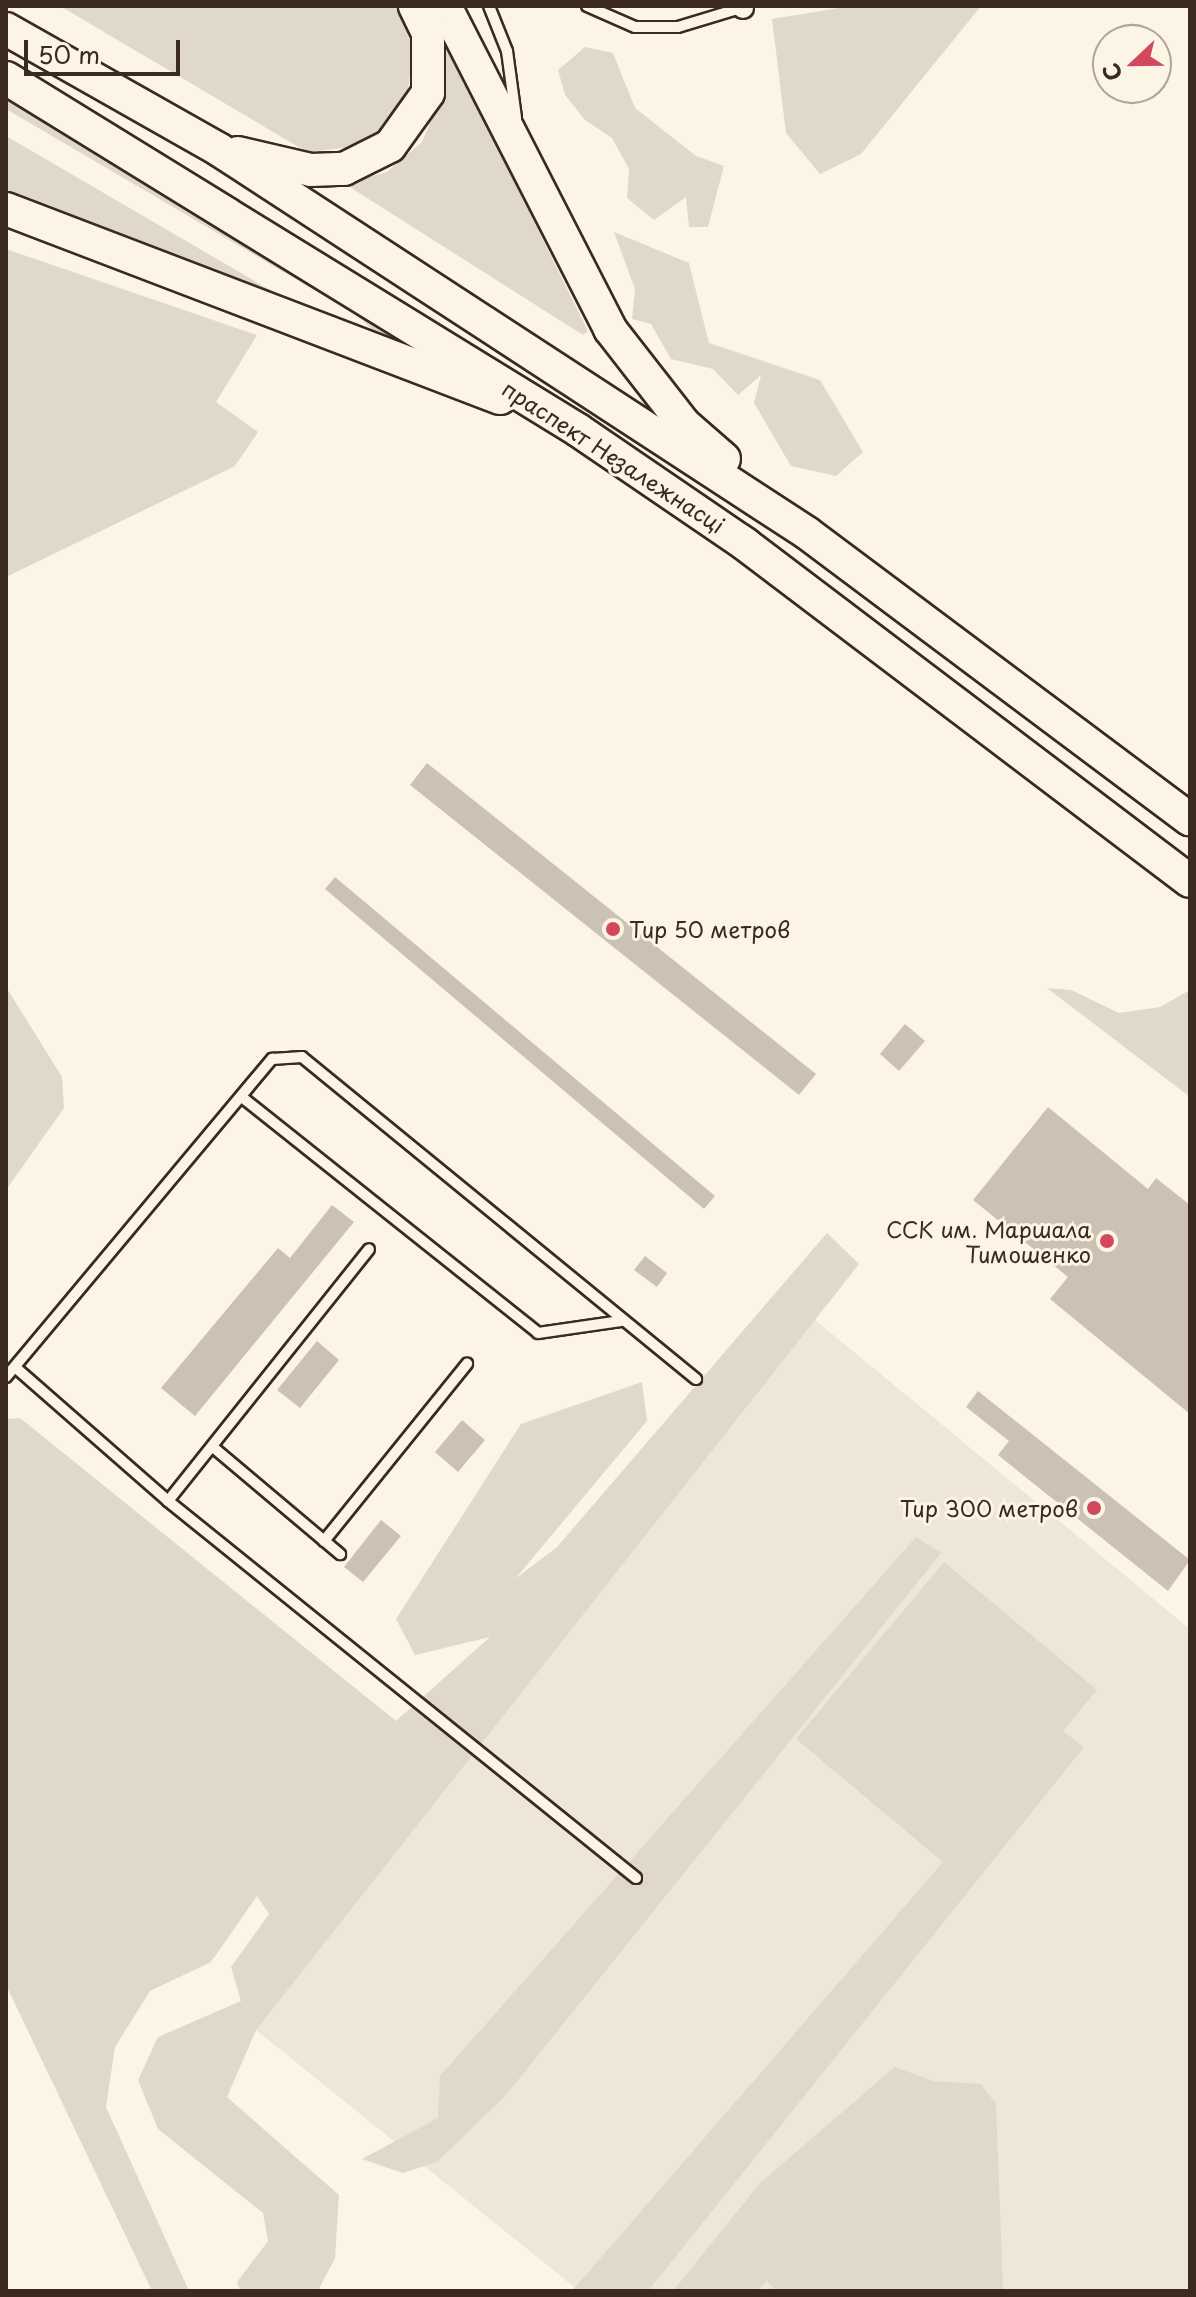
<!DOCTYPE html>
<html>
<head>
<meta charset="utf-8">
<style>
	body { margin:0 }
	#map { position:relative; width:1196px; height:2297px; overflow:hidden; background:#fcf5e5; font-family:"Playpen Sans",sans-serif }
	div>[style] { position:absolute }
	[style*='--x'] { left:calc(var(--x)*1px); top:calc(var(--y)*1px); width:calc(var(--w)*1px); rotate:calc(var(--a)*1deg) }
	.built>* { inset:0; background:#eee6d6 }
	.green>* { inset:0; background:#e0d8c8 }
	.building>* { inset:0; background:#ccc2b3 }
	.roads { filter:drop-shadow(2px 0 #3b2a1e) drop-shadow(-2px 0 #3b2a1e) drop-shadow(0 2px #3b2a1e) drop-shadow(0 -2px #3b2a1e) }
	.service>* { height:10px; margin:-5px; padding:0 5px; transform-origin:5px; border-radius:5px; background:#fcf5e5 }
	.minor>* { height:20px; margin:-10px; padding:0 10px; transform-origin:10px; border-radius:10px; background:#fcf5e5 }
	.trunk>* { height:32px; margin:-16px; padding:0 16px; transform-origin:16px; border-radius:16px; background:#fcf5e5 }
	.dots>* { width:22px; height:22px; translate:-50% -50%; box-sizing:border-box; border:4px solid #fcf5e5; border-radius:50% }
	span { translate:-50% -50%; white-space:nowrap; text-align:center; line-height:1.15; -webkit-text-stroke:6px #fcf5e5; paint-order:stroke }
	.street-label { font-size:22px; color:#3b2a1e }
	.poi-label { font-size:22px; color:#3b2a1e }
	.left { translate:0 -50%; text-align:left }
	.right { translate:-100% -50%; text-align:right }
	.frame { position:absolute; inset:0; border:8px solid #3b2a1e; pointer-events:none }
	.north { position:absolute; left:1092px; top:24px; width:80px; height:80px; box-sizing:border-box; background:#fcf5e5; border:2px solid #afa495; border-radius:50%; rotate:248deg; font-size:22px; font-weight:700; line-height:32px; text-align:center; color:#3b2a1e }
	.north::after { content:''; display:block; margin:auto; width:28px; height:36px; background:#d1495b; clip-path:polygon(50% 0,100% 100%,50% 72%,0 100%) }
	.scale { position:absolute; left:24px; top:40px; width:156px; height:36px; box-sizing:border-box; border:4px solid #3b2a1e; border-top:0; padding-left:10px; font-size:24px; line-height:28px; white-space:nowrap; color:#3b2a1e; -webkit-text-stroke:6px #fcf5e5; paint-order:stroke }
</style>
</head>
<body>
<div id="map">
	<div class="built">
		<div style="clip-path:polygon(814px 1319px,1190px 1629px,1190px 2291px,764px 2291px,733px 2259px,704px 2291px,579px 2291px,255px 2029px)"></div>
	</div>
	<div class="green">
		<div style="clip-path:polygon(60px 6px,398px 6px,413px 49px,407px 99px,381px 134px,361px 146px,307px 152px)"></div>
		<div style="clip-path:polygon(851px 6px,981px 6px,861px 154px,820px 174px,786px 133px,772px 19px)"></div>
		<div style="clip-path:polygon(439px 29px,588px 331px,583px 335px,345px 184px,387px 172px,422px 142px,443px 91px)"></div>
		<div style="clip-path:polygon(585px 47px,613px 53px,635px 108px,696px 156px,724px 166px,708px 227px,689px 227px,686px 197px,654px 220px,627px 198px,629px 169px,612px 138px,585px 120px,565px 95px,558px 70px)"></div>
		<div style="clip-path:polygon(6px 99px,414px 346px,413px 350px,385px 341px,355px 314px,6px 109px)"></div>
		<div style="clip-path:polygon(6px 136px,318px 318px,6px 190px)"></div>
		<div style="clip-path:polygon(614px 232px,689px 263px,709px 343px,820px 380px,863px 452px,836px 476px,791px 466px,754px 403px,761px 375px,738px 395px,713px 369px,671px 359px,651px 324px,632px 319px,635px 289px)"></div>
		<div style="clip-path:polygon(6px 249px,257px 335px,216px 402px,258px 432px,235px 466px,6px 577px)"></div>
		<div style="clip-path:polygon(6px 987px,62px 1077px,64px 1108px,6px 1190px)"></div>
		<div style="clip-path:polygon(1047px 988px,1071px 990px,1119px 1013px,1160px 1007px,1190px 990px,1190px 1097px)"></div>
		<div style="clip-path:polygon(827px 1233px,859px 1264px,256px 2030px,227px 2097px,339px 2195px,335px 2258px,318px 2291px,240px 2291px,237px 2282px,268px 2241px,263px 2213px,158px 2129px,138px 2080px,158px 2037px,241px 2001px,231px 1967px,269px 1914px,257px 1896px,211px 1962px,150px 1991px,115px 2047px,106px 2107px,189px 2291px,152px 2291px,6px 1985px,6px 1419px,20px 1418px,396px 1721px,490px 1637px,415px 1655px,396px 1619px,521px 1424px,642px 1382px,647px 1421px,515px 1579px,557px 1547px)"></div>
		<div style="clip-path:polygon(916px 1537px,941px 1553px,506px 2095px,437px 2162px,403px 2173px,362px 2159px,438px 2118px,440px 2076px)"></div>
		<div style="clip-path:polygon(944px 1562px,1097px 1690px,1063px 1731px,1084px 1747px,648px 2291px,572px 2291px,943px 1862px,796px 1739px)"></div>
		<div style="clip-path:polygon(895px 2067px,933px 2081px,981px 2084px,996px 2104px,1003px 2291px,777px 2291px,767px 2281px,757px 2291px,673px 2291px,761px 2182px)"></div>
	</div>
	<div class="building">
		<div style="clip-path:polygon(427px 763px,816px 1074px,799px 1095px,410px 785px)"></div>
		<div style="clip-path:polygon(335px 877px,715px 1196px,704px 1209px,325px 889px)"></div>
		<div style="clip-path:polygon(905px 1024px,925px 1041px,899px 1071px,880px 1054px)"></div>
		<div style="clip-path:polygon(1048px 1107px,1148px 1189px,1156px 1178px,1190px 1205px,1190px 1414px,1050px 1299px,1068px 1277px,973px 1200px)"></div>
		<div style="clip-path:polygon(332px 1205px,354px 1222px,195px 1416px,161px 1388px,278px 1248px,290px 1258px)"></div>
		<div style="clip-path:polygon(645px 1256px,667px 1273px,657px 1287px,634px 1270px)"></div>
		<div style="clip-path:polygon(317px 1341px,339px 1360px,300px 1408px,277px 1390px)"></div>
		<div style="clip-path:polygon(978px 1391px,1190px 1560px,1168px 1591px,998px 1455px,1009px 1441px,966px 1407px)"></div>
		<div style="clip-path:polygon(462px 1420px,485px 1440px,458px 1472px,435px 1452px)"></div>
		<div style="clip-path:polygon(381px 1520px,401px 1536px,363px 1582px,344px 1567px)"></div>
	</div>
	<div class="roads">
		<div class="service">
			<div style="--x:489;--y:6;--w:48;--a:68.2"></div>
			<div style="--x:507;--y:51;--w:68;--a:82.3"></div>
			<div style="--x:587;--y:6;--w:52;--a:23.6"></div>
			<div style="--x:635;--y:27;--w:43;--a:0"></div>
			<div style="--x:678;--y:27;--w:69;--a:-16.9"></div>
			<div style="--x:243;--y:1098;--w:377;--a:38.5"></div>
			<div style="--x:538;--y:1333;--w:84;--a:-8.2"></div>
			<div style="--x:15;--y:1367;--w:203;--a:41.2"></div>
			<div style="--x:168;--y:1501;--w:601;--a:38.85"></div>
			<div style="--x:6;--y:1377;--w:415;--a:-50.1"></div>
			<div style="--x:272;--y:1059;--w:30;--a:-4"></div>
			<div style="--x:302;--y:1057;--w:509;--a:39.26"></div>
			<div style="--x:214;--y:1448;--w:165;--a:40.1"></div>
			<div style="--x:168;--y:1501;--w:322;--a:-51.4"></div>
			<div style="--x:324;--y:1541;--w:228;--a:-51.1"></div>
		</div>
		<div class="minor">
			<div style="--x:743;--y:6;--w:2;--a:90"></div>
		</div>
		<div class="trunk">
			<div style="--x:445;--y:6;--w:363;--a:62.9"></div>
			<div style="--x:610;--y:329;--w:120;--a:52.1"></div>
			<div style="--x:684;--y:424;--w:53;--a:41.2"></div>
			<div style="--x:6;--y:29;--w:244;--a:29.5"></div>
			<div style="--x:218;--y:149;--w:703;--a:33.1"></div>
			<div style="--x:807;--y:533;--w:478;--a:36.8"></div>
			<div style="--x:6;--y:78;--w:672;--a:31.61"></div>
			<div style="--x:578;--y:430;--w:202;--a:34.3"></div>
			<div style="--x:745;--y:544;--w:558;--a:37.14"></div>
			<div style="--x:238;--y:153;--w:75;--a:13.1"></div>
			<div style="--x:311;--y:170;--w:33;--a:-2"></div>
			<div style="--x:344;--y:169;--w:51;--a:-26.6"></div>
			<div style="--x:390;--y:146;--w:65;--a:-54.4"></div>
			<div style="--x:428;--y:93;--w:60;--a:-90"></div>
			<div style="--x:428;--y:33;--w:30;--a:-116"></div>
			<div style="--x:6;--y:209;--w:529;--a:20.94"></div>
		</div>
	</div>
	<div class="dots">
		<div style="left:613px;top:929px;background:#d1495b"></div>
		<div style="left:1107px;top:1241px;background:#d1495b"></div>
		<div style="left:1094px;top:1508px;background:#d1495b"></div>
	</div>
	<div class="street-label">
		<span style="left:614px;top:456px;rotate:33deg">праспект Незалежнасці</span>
	</div>
	<div class="poi-label">
		<span class="left" style="left:629px;top:929px">Тир 50 метров</span>
		<span class="right" style="left:1091px;top:1241px">ССК им. Маршала<br>Тимошенко</span>
		<span class="right" style="left:1078px;top:1508px">Тир 300 метров</span>
	</div>
	<div class="frame"></div>
	<div class="north">С</div>
	<div class="scale">50 m</div>
</div>
</body>
</html>
